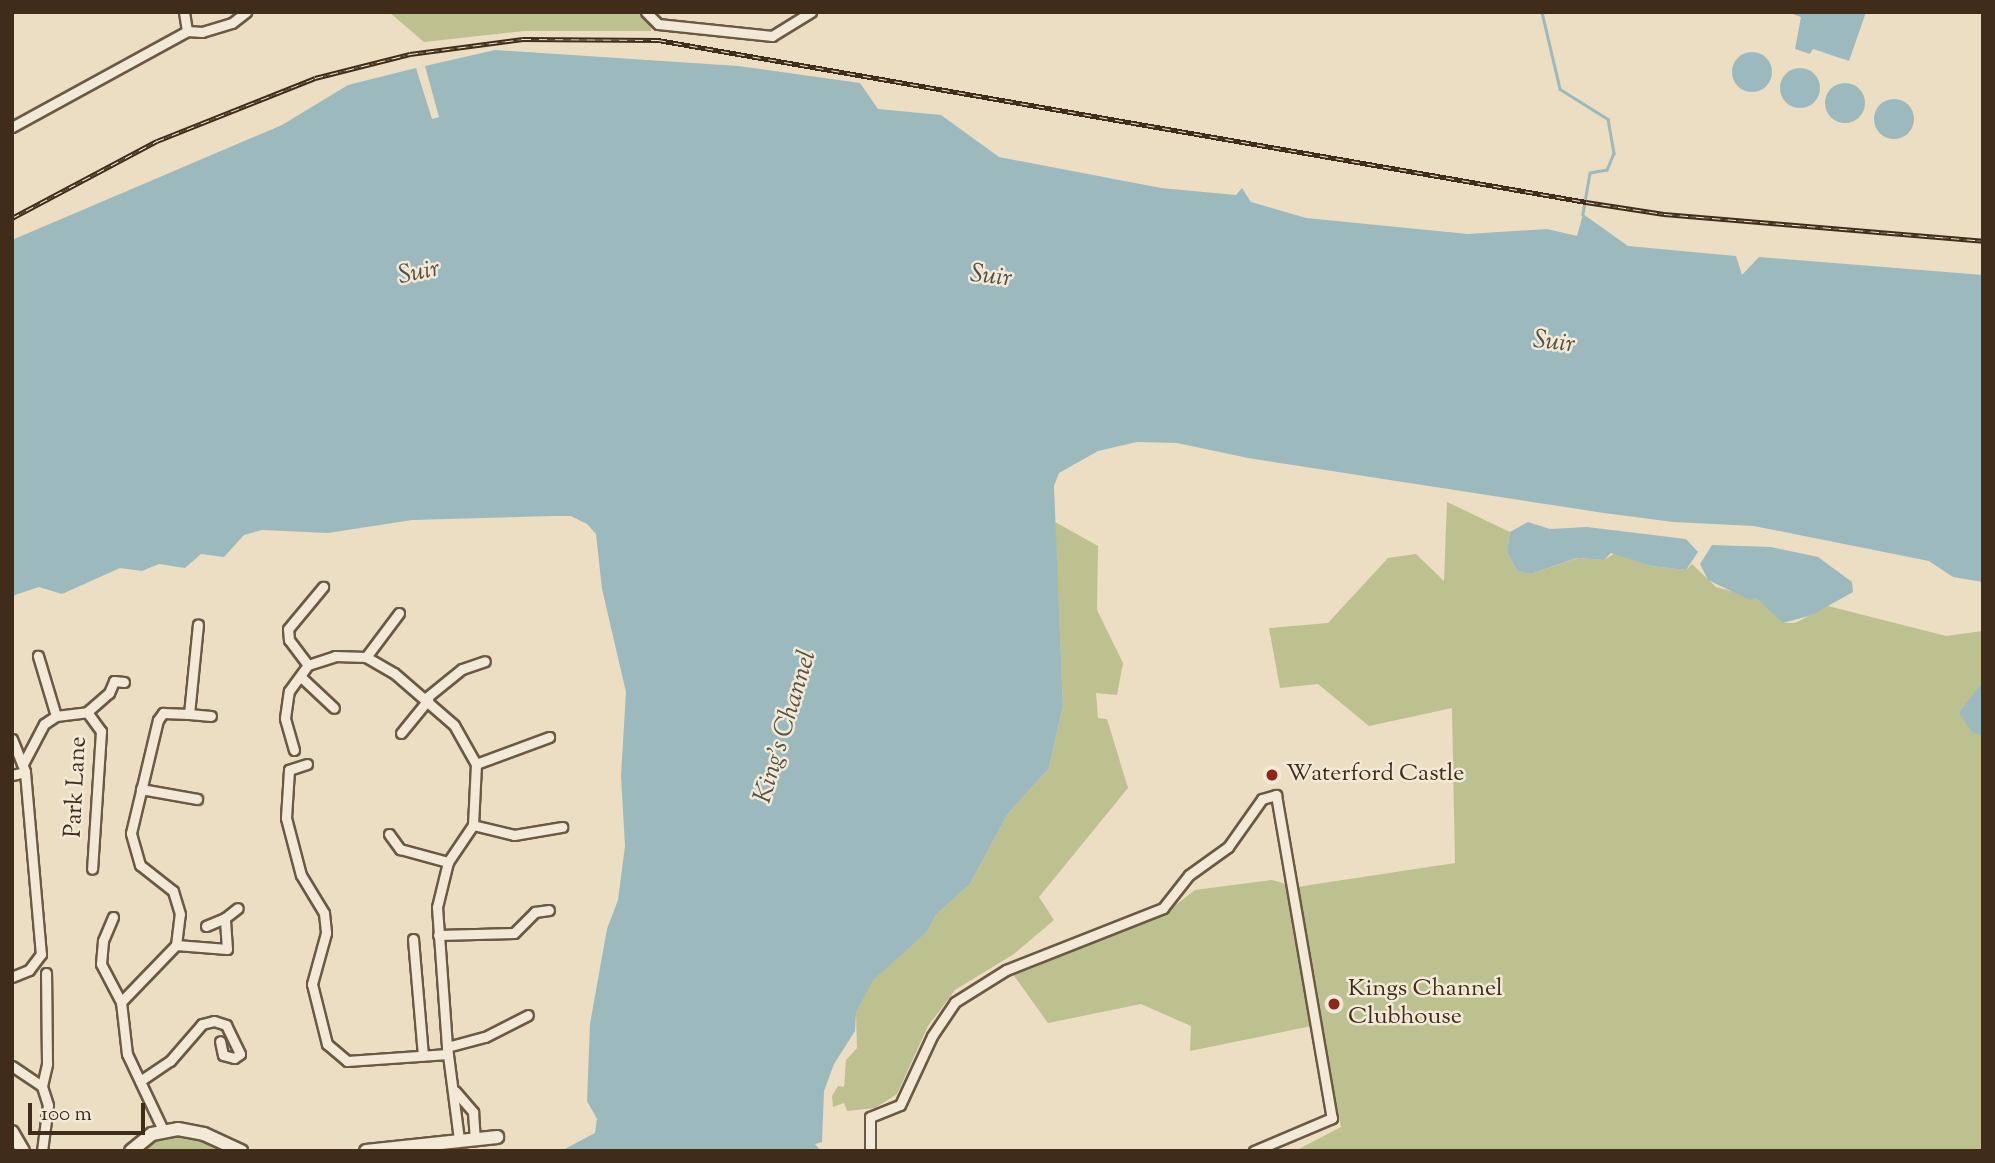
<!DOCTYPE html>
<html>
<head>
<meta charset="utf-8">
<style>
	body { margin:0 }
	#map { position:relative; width:1995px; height:1163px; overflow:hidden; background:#ebdec2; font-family:"Sorts Mill Goudy",serif }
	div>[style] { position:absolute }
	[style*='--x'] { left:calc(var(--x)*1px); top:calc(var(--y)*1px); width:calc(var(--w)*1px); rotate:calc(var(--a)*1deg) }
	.green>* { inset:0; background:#bdc08f }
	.water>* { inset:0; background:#9cbabd }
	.round { border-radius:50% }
	.stream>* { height:2.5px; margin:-1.25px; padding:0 1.25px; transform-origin:1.25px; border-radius:1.25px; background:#9cbabd }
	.roads { filter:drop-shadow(2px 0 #6a5943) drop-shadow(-2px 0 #6a5943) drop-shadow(0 2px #6a5943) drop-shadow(0 -2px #6a5943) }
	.minor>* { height:9px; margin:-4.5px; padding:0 4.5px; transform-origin:4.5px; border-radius:4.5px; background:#f2ead7 }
	.tertiary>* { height:12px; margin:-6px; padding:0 6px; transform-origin:6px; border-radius:6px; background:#f2ead7 }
	.rail>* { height:5px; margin-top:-2.5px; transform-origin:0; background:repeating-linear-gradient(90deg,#f2ead7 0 8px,#3f2d19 0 16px); box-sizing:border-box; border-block:2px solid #3f2d19 }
	.dots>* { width:19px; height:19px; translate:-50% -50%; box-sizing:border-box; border:4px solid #f2ead7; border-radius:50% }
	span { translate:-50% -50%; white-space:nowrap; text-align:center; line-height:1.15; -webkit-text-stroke:5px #f2ead7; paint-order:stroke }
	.poi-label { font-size:24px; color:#3f2d19 }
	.left { translate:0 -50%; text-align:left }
	.street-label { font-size:24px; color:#3f2d19 }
	.water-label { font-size:26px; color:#565042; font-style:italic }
	.frame { position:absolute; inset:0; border:14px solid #3f2d19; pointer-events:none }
	.scale { position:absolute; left:28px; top:1103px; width:117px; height:32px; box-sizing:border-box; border:4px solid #3f2d19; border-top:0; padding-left:9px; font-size:21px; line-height:24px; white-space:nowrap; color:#3f2d19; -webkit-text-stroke:5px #f2ead7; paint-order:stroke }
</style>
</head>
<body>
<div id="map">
	<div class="green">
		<div style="clip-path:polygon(389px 12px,652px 12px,651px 31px,524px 31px,424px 42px)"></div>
		<div style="clip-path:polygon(1447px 502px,1510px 532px,1507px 552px,1517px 571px,1531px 574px,1578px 558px,1604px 560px,1615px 553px,1651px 566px,1686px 570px,1692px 564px,1716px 587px,1756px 598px,1784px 623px,1795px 623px,1828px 606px,1946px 636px,1983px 631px,1983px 1151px,1295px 1151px,1341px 1127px,1320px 1028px,1312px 1026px,1190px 1051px,1191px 1026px,1141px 1004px,1048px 1023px,1012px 973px,1168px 911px,1195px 890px,1272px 880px,1297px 887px,1455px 863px,1452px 708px,1369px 726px,1318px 684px,1280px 688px,1269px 628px,1328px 623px,1388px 558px,1416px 554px,1444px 581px)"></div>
		<div style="clip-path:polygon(1055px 522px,1098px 546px,1097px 610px,1123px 663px,1117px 695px,1096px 693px,1098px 718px,1107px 719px,1128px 788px,1039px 897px,1054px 920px,1014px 954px,955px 990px,928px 1026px,897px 1094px,875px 1108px,847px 1111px,844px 1103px,833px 1107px,832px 1096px,838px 1086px,844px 1087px,846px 1060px,857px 1048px,856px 1013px,873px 979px,927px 932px,936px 915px,970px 884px,1007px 815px,1049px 768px,1063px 706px)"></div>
		<div style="clip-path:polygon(192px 1134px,225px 1151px,137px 1151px,159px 1136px)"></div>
	</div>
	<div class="water">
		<div style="clip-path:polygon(1787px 12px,1866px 12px,1849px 61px,1813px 49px,1810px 54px,1795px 49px,1801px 17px)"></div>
		<div style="clip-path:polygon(495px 50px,738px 66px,860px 83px,878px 109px,941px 115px,999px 157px,1161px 188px,1236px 195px,1242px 188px,1251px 202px,1306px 218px,1468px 234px,1547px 229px,1577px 236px,1583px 214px,1628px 246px,1736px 256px,1742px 275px,1759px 257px,1983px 275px,1983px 582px,1953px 577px,1929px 561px,1754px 526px,1673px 522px,1604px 513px,1248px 458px,1177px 443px,1137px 442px,1098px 451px,1059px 473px,1054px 486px,1063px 706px,1049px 768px,1007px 815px,970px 884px,936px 915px,927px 932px,873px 980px,856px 1013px,855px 1031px,834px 1064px,824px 1091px,822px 1142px,815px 1144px,821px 1151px,561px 1151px,595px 1133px,597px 1119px,587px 1101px,590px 1024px,607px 929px,618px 900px,625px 846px,621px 776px,626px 692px,602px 589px,596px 534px,587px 524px,571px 516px,554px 516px,412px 520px,328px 533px,262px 530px,244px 535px,224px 557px,201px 554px,185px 568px,159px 564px,142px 571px,120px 568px,62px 594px,39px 587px,12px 596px,12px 240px,282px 125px,348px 85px,416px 68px,432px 119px,439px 117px,425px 66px)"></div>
		<div class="round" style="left:1732px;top:52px;width:40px;height:40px"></div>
		<div class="round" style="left:1780px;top:68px;width:40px;height:40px"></div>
		<div class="round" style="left:1825px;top:83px;width:40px;height:40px"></div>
		<div class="round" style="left:1874px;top:99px;width:40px;height:40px"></div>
		<div style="clip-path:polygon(1528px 522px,1550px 529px,1587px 527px,1686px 539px,1698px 552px,1686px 570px,1651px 566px,1611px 553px,1604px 560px,1577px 558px,1531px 574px,1517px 571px,1507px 552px,1510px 532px)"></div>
		<div style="clip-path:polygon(1712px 545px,1771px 547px,1818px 557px,1852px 582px,1853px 592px,1812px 615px,1783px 623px,1756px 598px,1750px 600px,1708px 580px,1700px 564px)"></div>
		<div style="clip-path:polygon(1983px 681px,1983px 736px,1972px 732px,1959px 713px)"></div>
	</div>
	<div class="stream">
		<div style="--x:1542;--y:12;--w:79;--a:76.8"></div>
		<div style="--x:1560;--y:89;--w:57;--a:32"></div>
		<div style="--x:1608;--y:119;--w:35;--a:80"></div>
		<div style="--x:1614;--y:153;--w:18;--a:112"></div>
		<div style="--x:1607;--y:170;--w:17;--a:170"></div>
		<div style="--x:1590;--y:173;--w:42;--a:99.7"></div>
	</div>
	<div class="roads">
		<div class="minor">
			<div style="--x:184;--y:12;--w:19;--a:81"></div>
			<div style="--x:187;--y:31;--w:15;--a:4"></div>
			<div style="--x:202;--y:32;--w:31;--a:-17"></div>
			<div style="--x:232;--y:23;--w:18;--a:-38"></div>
			<div style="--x:646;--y:12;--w:17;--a:45"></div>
			<div style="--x:658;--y:24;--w:115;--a:6"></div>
			<div style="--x:772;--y:36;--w:46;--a:-31.6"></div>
			<div style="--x:12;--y:127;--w:200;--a:-28.7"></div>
			<div style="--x:366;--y:657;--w:55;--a:-53.1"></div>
			<div style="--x:308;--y:665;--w:28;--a:-18"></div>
			<div style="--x:335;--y:656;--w:31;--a:2"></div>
			<div style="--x:366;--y:657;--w:32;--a:30"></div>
			<div style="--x:394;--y:673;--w:79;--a:40.9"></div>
			<div style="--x:454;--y:725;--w:45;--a:60.6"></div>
			<div style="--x:476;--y:764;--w:61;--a:92.8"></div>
			<div style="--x:473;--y:825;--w:45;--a:124"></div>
			<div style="--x:448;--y:862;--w:46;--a:103.7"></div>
			<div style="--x:437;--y:907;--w:140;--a:85.9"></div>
			<div style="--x:447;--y:1047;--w:94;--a:82.6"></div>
			<div style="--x:301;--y:677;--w:45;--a:43.2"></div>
			<div style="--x:426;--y:698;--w:46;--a:-38.9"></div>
			<div style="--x:462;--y:669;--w:24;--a:-19"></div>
			<div style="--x:87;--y:712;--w:29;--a:-41"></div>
			<div style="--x:109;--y:693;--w:13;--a:-67"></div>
			<div style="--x:114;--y:681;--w:10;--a:6"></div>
			<div style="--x:189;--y:714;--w:22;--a:5"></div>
			<div style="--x:56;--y:716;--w:31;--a:-7"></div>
			<div style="--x:87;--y:712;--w:24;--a:54"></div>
			<div style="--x:101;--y:731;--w:138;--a:93.7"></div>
			<div style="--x:401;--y:733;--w:43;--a:-50.7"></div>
			<div style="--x:12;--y:739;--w:35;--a:68"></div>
			<div style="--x:25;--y:772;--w:183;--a:85"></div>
			<div style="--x:41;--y:954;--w:20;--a:127"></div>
			<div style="--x:29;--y:970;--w:18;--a:158"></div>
			<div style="--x:294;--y:750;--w:33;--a:-106"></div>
			<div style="--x:285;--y:718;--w:27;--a:-82"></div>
			<div style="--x:289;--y:691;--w:32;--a:-54"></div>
			<div style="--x:308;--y:665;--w:31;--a:-127"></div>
			<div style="--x:289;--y:640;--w:11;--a:-95"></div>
			<div style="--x:288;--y:629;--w:55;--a:-50.2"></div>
			<div style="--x:23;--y:764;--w:45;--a:-62.3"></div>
			<div style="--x:44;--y:724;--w:14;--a:-34"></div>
			<div style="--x:56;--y:716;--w:63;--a:-106.7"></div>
			<div style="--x:307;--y:764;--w:19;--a:162"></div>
			<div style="--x:289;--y:770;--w:48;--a:93.6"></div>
			<div style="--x:286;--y:818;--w:59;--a:75.3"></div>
			<div style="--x:301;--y:875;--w:44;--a:58.8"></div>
			<div style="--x:324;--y:913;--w:20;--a:84"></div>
			<div style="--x:326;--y:933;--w:53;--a:105.4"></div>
			<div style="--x:312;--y:984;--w:62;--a:76"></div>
			<div style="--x:327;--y:1044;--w:26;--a:40"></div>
			<div style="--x:347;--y:1061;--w:101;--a:-4"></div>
			<div style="--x:476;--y:764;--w:78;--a:-20.3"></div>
			<div style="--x:12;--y:775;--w:13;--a:-13"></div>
			<div style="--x:141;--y:789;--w:57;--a:10.1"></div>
			<div style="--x:473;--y:825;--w:42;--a:13.7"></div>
			<div style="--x:514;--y:835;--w:49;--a:-9.5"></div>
			<div style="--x:389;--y:834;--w:19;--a:54"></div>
			<div style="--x:400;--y:849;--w:50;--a:15.2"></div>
			<div style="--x:113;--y:917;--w:26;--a:113"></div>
			<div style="--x:103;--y:941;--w:23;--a:95"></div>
			<div style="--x:101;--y:964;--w:43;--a:62.2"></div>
			<div style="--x:206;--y:926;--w:21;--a:-23"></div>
			<div style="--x:438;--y:935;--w:76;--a:-1.5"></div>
			<div style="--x:514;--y:933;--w:30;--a:-45"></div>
			<div style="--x:535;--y:912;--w:14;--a:-8"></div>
			<div style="--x:413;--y:939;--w:117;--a:85.1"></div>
			<div style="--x:176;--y:945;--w:51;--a:4.5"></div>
			<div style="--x:227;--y:949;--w:31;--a:-94"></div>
			<div style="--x:225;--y:918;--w:16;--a:-38"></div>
			<div style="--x:447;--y:1047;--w:39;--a:-15"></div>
			<div style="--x:485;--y:1037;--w:48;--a:-27.1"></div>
			<div style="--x:12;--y:1066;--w:36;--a:34"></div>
			<div style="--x:140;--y:1081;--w:36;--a:-34"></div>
			<div style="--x:170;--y:1061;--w:49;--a:-49.1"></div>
			<div style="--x:202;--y:1024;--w:12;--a:-14"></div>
			<div style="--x:214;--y:1021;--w:13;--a:18"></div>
			<div style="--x:226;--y:1025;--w:32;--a:64"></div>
			<div style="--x:240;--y:1054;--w:7;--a:146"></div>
			<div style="--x:234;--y:1058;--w:11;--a:-165"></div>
			<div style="--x:223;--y:1055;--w:14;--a:-102"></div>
			<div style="--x:455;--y:1091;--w:28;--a:49"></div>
			<div style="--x:473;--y:1112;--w:26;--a:86"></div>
			<div style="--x:163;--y:1130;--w:84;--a:-115.3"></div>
			<div style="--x:127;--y:1054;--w:52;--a:-96.6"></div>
			<div style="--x:121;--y:1002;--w:79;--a:-46"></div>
			<div style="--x:176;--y:945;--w:31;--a:-83"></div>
			<div style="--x:180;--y:914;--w:24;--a:-107"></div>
			<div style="--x:173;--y:891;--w:42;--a:-141.8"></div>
			<div style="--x:140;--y:865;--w:33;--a:-106"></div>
			<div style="--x:131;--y:833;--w:116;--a:-76.6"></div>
			<div style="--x:158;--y:720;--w:9;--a:-54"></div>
			<div style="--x:163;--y:713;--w:26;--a:2"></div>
			<div style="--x:189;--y:714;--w:90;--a:-84.3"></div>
			<div style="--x:42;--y:1151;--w:46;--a:-82.6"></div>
			<div style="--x:48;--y:1105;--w:20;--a:-108"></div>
			<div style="--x:42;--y:1086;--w:23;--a:-77"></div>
			<div style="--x:47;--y:1064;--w:91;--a:-90.6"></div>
			<div style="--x:870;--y:1151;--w:34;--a:-90"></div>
			<div style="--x:870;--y:1117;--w:32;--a:-22"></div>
			<div style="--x:900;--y:1105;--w:76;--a:-65.1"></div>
			<div style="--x:932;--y:1036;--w:41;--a:-55.9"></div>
			<div style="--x:955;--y:1002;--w:60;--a:-32.1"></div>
			<div style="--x:1006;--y:970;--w:169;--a:-21.5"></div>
			<div style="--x:1163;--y:908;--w:42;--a:-51.8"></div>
			<div style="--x:1189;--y:875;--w:48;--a:-35.7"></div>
			<div style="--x:1228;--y:847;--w:59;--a:-54.7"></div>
			<div style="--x:1262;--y:799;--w:15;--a:-16"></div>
			<div style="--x:1276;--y:795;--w:328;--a:80.2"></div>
			<div style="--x:1332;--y:1118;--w:85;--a:157.1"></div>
		</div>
		<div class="tertiary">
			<div style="--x:12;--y:1132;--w:22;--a:60"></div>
			<div style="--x:131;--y:1151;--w:27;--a:-39"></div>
			<div style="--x:152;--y:1134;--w:26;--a:-11"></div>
			<div style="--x:178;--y:1129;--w:26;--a:11"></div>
			<div style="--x:204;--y:1134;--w:41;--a:24.7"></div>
			<div style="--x:366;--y:1151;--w:132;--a:-6.1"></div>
		</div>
	</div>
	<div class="rail">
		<div style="--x:12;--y:218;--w:164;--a:-28"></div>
		<div style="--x:157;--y:141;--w:170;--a:-21.7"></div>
		<div style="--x:315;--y:78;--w:98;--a:-14.2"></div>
		<div style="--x:410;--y:54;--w:114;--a:-7.6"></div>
		<div style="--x:523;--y:39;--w:135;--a:0.4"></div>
		<div style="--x:658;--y:40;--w:942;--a:9.9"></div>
		<div style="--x:1586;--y:202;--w:79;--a:8.7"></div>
		<div style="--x:1664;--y:214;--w:320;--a:4.8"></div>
	</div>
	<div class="dots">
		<div style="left:1272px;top:775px;background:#8f2418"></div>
		<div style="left:1334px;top:1004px;background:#8f2418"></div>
	</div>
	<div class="poi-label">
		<span class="left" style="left:1286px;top:775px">Waterford Castle</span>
		<span class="left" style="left:1348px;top:1004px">Kings Channel<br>Clubhouse</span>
	</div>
	<div class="street-label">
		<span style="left:77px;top:787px;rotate:-87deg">Park Lane</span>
	</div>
	<div class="water-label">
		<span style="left:419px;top:273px;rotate:-11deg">Suir</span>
		<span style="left:991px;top:277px;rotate:7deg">Suir</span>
		<span style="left:1554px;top:343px;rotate:7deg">Suir</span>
		<span style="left:786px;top:727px;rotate:-73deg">King's Channel</span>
	</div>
	<div class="frame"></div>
	<div class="scale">100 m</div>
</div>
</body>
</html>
